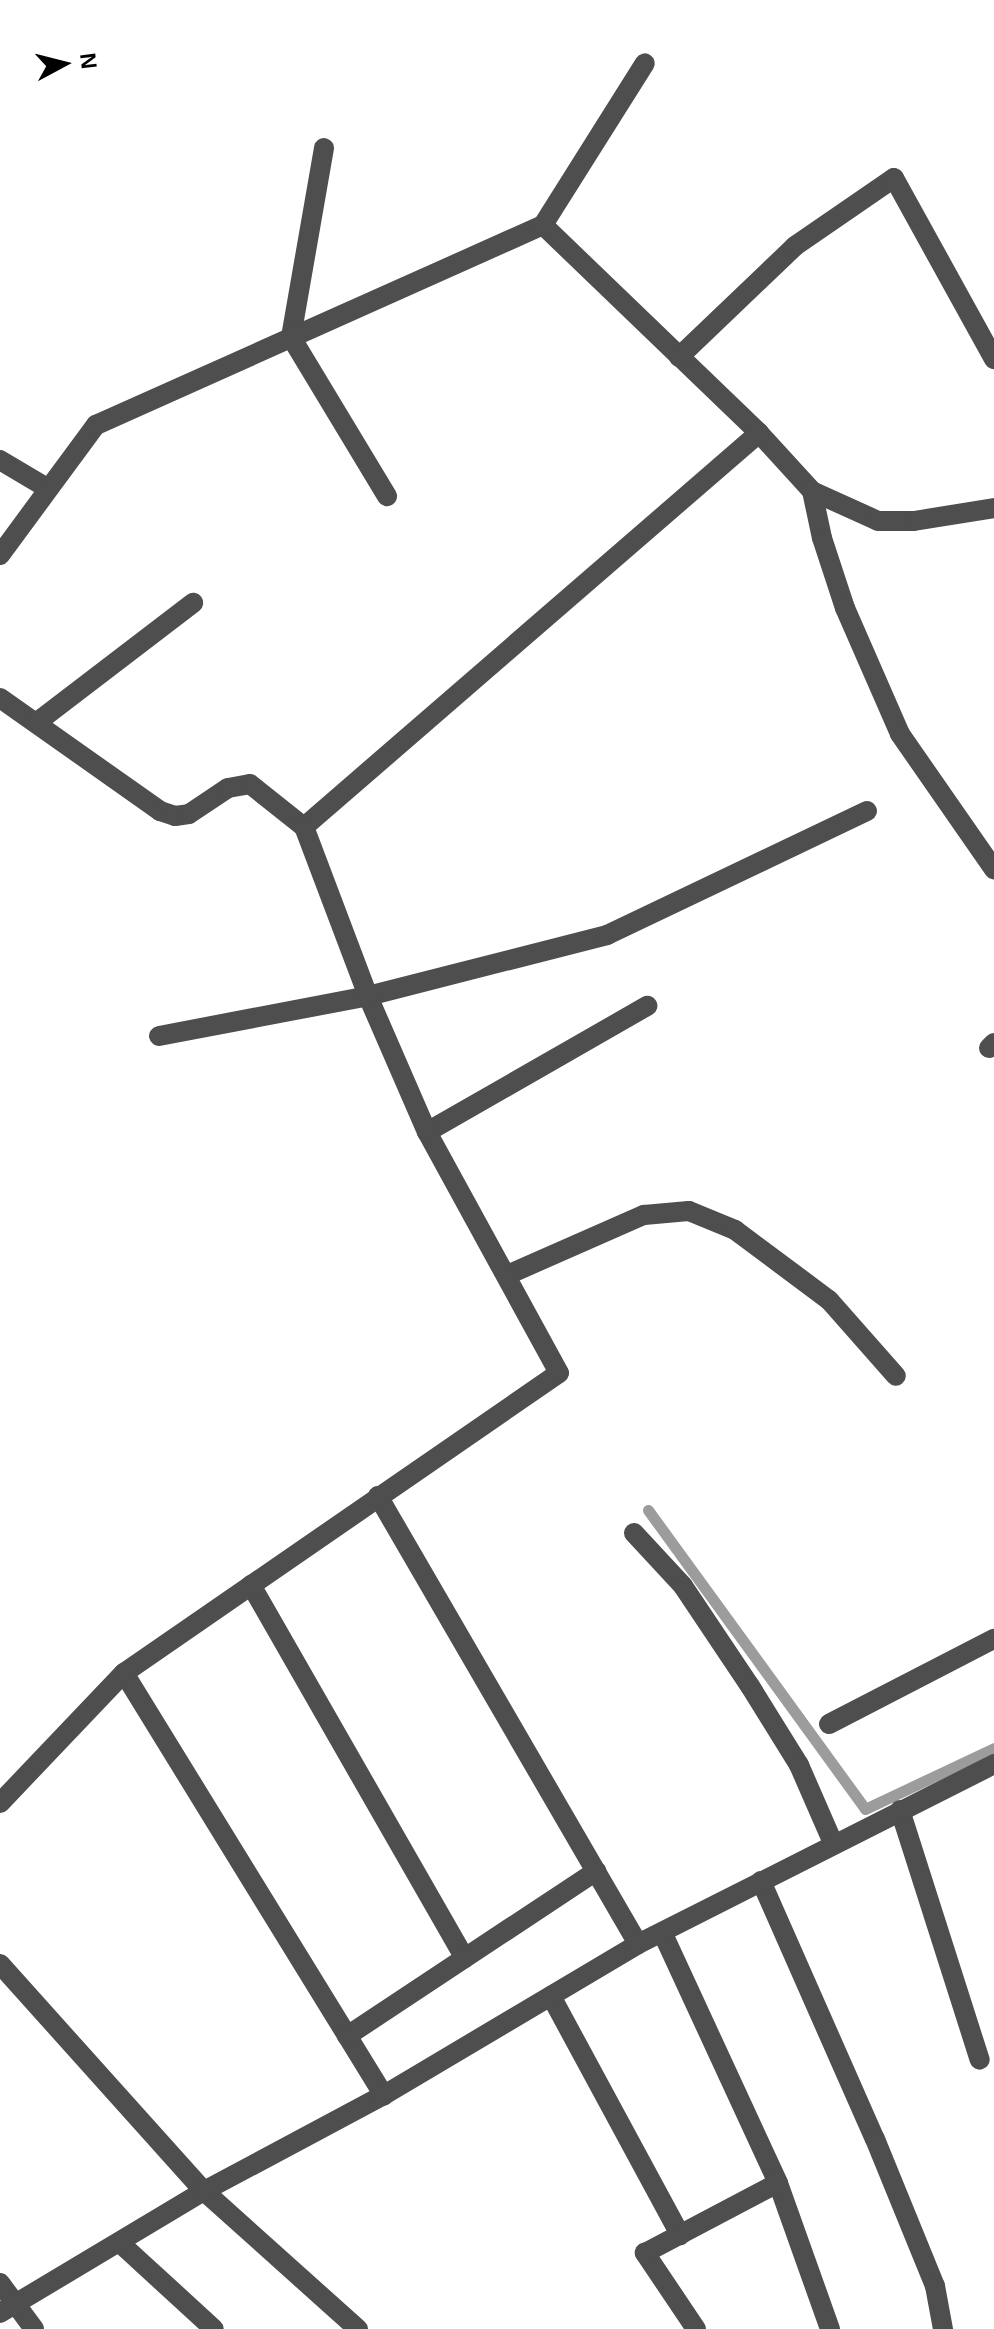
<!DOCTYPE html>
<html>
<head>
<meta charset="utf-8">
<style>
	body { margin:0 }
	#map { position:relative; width:994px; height:2329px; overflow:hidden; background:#fff; font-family:Helvetica,sans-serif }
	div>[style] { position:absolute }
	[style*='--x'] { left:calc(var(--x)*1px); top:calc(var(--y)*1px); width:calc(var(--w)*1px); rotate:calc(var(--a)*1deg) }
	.stream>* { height:11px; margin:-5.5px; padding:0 5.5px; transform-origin:5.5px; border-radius:5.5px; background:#9c9c9c }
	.minor>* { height:20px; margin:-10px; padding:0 10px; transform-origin:10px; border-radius:10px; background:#4e4e4e }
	span { translate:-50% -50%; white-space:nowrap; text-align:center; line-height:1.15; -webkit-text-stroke:6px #fff; paint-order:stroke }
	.north { position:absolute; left:24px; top:24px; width:80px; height:80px; -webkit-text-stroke:6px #fff; paint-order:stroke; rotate:83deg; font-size:22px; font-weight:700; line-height:32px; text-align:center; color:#000 }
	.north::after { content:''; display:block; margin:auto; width:28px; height:36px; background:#000; clip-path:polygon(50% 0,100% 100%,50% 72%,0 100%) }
</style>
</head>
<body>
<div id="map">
	<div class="stream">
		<div style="--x:648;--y:1510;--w:369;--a:54"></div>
		<div style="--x:865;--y:1809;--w:143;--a:-25.3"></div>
	</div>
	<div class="minor">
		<div style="--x:324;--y:148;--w:192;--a:99.9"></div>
		<div style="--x:291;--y:337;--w:186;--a:58.9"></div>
		<div style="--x:543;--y:225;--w:300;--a:43.9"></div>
		<div style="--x:759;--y:433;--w:79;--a:47.6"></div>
		<div style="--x:812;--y:491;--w:72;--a:24.4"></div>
		<div style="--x:878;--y:521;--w:36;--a:0"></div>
		<div style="--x:914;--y:521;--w:81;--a:-9.2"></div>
		<div style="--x:679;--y:357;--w:161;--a:-43.7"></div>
		<div style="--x:795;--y:246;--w:120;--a:-34.5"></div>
		<div style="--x:894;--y:178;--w:207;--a:61.1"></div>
		<div style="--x:0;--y:460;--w:55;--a:30.8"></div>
		<div style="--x:812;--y:491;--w:48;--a:78"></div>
		<div style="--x:822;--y:538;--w:74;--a:71.8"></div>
		<div style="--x:845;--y:608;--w:137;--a:66.4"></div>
		<div style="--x:900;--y:734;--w:165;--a:55.2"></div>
		<div style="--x:0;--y:555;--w:162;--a:-53.6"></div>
		<div style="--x:96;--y:425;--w:490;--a:-24.1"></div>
		<div style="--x:543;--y:225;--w:191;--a:-57.8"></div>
		<div style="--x:0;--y:698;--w:196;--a:35.2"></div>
		<div style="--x:160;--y:811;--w:16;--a:18"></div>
		<div style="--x:175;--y:816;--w:14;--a:-8"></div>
		<div style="--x:189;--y:814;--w:47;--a:-33.7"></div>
		<div style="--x:228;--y:788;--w:22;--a:-10"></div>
		<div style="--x:250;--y:784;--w:69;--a:38.5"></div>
		<div style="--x:304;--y:827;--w:602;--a:-40.89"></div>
		<div style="--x:36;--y:723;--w:198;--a:-37.4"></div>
		<div style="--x:159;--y:1036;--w:213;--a:-10.8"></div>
		<div style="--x:368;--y:996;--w:247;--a:-14.3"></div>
		<div style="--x:607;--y:935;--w:288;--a:-25.5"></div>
		<div style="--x:989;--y:1048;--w:7;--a:-45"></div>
		<div style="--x:427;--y:1132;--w:254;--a:-29.8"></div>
		<div style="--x:507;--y:1275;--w:150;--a:-23.7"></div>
		<div style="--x:644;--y:1215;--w:45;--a:-5.1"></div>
		<div style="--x:689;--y:1211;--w:50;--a:22.4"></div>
		<div style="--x:735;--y:1230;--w:117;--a:36.7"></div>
		<div style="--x:829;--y:1300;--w:101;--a:48.6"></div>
		<div style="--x:378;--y:1496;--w:518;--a:59.87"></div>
		<div style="--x:634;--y:1533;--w:72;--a:47.2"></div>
		<div style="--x:683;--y:1586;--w:120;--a:56.2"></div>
		<div style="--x:750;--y:1686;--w:93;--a:58.2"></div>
		<div style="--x:799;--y:1765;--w:85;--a:66.4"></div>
		<div style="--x:251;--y:1585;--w:430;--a:60.2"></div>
		<div style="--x:124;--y:1673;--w:496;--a:58.4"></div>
		<div style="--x:829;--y:1724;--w:186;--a:-27.3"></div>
		<div style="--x:0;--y:1803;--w:180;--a:-46.4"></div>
		<div style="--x:124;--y:1673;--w:528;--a:-34.59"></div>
		<div style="--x:559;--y:1373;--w:275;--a:-118.7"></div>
		<div style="--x:427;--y:1132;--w:148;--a:-113.5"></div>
		<div style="--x:368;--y:996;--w:181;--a:-110.7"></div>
		<div style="--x:900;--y:1810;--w:262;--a:72.3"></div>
		<div style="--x:761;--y:1881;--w:282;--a:66.2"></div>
		<div style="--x:875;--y:2139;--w:159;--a:67.8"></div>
		<div style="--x:935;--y:2286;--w:44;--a:79.5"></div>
		<div style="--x:663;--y:1934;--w:274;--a:65.2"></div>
		<div style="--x:778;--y:2183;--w:155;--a:70.4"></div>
		<div style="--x:0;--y:1964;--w:305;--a:48.1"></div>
		<div style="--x:204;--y:2191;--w:207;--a:41.9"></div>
		<div style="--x:551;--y:1996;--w:272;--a:61.6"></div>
		<div style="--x:347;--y:2036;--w:299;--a:-33.5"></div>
		<div style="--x:120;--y:2243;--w:127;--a:42.5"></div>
		<div style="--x:0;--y:2283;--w:57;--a:53.5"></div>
		<div style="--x:0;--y:2313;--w:238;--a:-30.9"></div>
		<div style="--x:204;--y:2191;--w:204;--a:-28.1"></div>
		<div style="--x:384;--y:2095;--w:295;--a:-30.7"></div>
		<div style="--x:638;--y:1944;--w:399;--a:-26.8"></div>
		<div style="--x:696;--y:2329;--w:92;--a:-123.9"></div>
		<div style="--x:645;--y:2253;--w:150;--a:-27.8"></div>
	</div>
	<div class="north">N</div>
</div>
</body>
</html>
